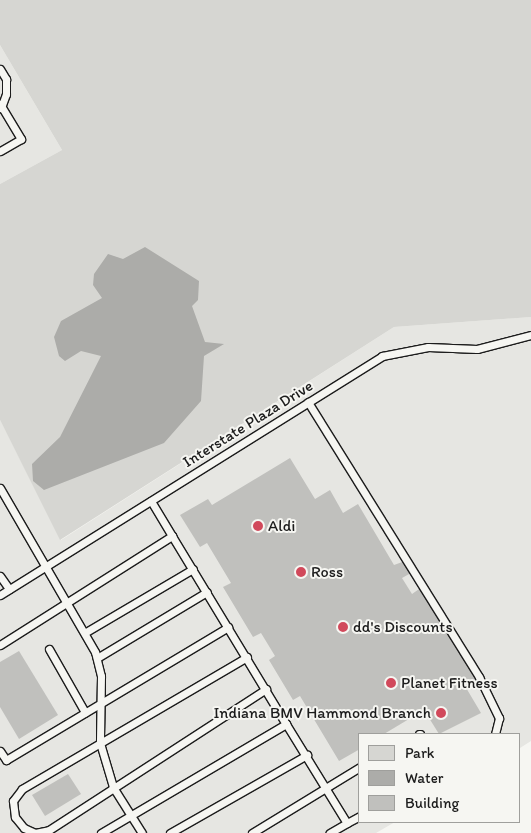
<!DOCTYPE html>
<html>
<head>
<meta charset="utf-8">
<style>
	body { margin:0 }
	#map { position:relative; width:531px; height:833px; overflow:hidden; background:#f6f6f2; font-family:Itim,sans-serif }
	div>[style] { position:absolute }
	[style*='--x'] { left:calc(var(--x)*1px); top:calc(var(--y)*1px); width:calc(var(--w)*1px); rotate:calc(var(--a)*1deg) }
	.built>* { inset:0; background:#e6e6e2 }
	.green>* { inset:0; background:#d6d6d2 }
	.water>* { inset:0; background:#acaca9 }
	.building>* { inset:0; background:#c0c0bd }
	.roads { filter:drop-shadow(1px 0 #1c1c1c) drop-shadow(-1px 0 #1c1c1c) drop-shadow(0 1px #1c1c1c) drop-shadow(0 -1px #1c1c1c) }
	.service>* { height:7px; margin:-3.5px; padding:0 3.5px; transform-origin:3.5px; border-radius:3.5px; background:#f6f6f2 }
	.dots>* { width:14px; height:14px; translate:-50% -50%; box-sizing:border-box; border:2px solid #f6f6f2; border-radius:50% }
	span { translate:-50% -50%; white-space:nowrap; text-align:center; line-height:1.15; -webkit-text-stroke:4px #f6f6f2; paint-order:stroke }
	.street-label { font-size:16px; color:#1c1c1c }
	.poi-label { font-size:16px; color:#1c1c1c }
	.left { translate:0 -50%; text-align:left }
	.right { translate:-100% -50%; text-align:right }
	.legend { position:absolute; left:358px; top:733px; width:162px; height:90px; box-sizing:border-box; background:#f6f6f2; border:1px solid #9f9f9c; margin:0; padding:6px 9px; list-style:none; font-size:15px; color:#1c1c1c }
	.legend li { display:flex; align-items:center; gap:10px; height:25px }
	.legend b { width:25px; border:1px solid #9f9f9c }
</style>
</head>
<body>
<div id="map">
	<div class="built">
		<div style="clip-path:polygon(0 45px,62px 150px,0 184px)"></div>
		<div style="clip-path:polygon(531px 317px,531px 741px,520px 748px,520px 734px,360px 734px,360px 822px,395px 822px,376px 833px,0 833px,0 420px,61px 540px,394px 327px)"></div>
	</div>
	<div class="green">
		<div style="clip-path:polygon(0 0,531px 0,531px 317px,394px 327px,60px 540px,0 420px,0 184px,62px 150px,0 45px)"></div>
	</div>
	<div class="water">
		<div style="clip-path:polygon(145px 247px,199px 281px,198px 300px,192px 306px,205px 342px,224px 344px,204px 356px,201px 401px,164px 443px,44px 490px,33px 481px,32px 464px,60px 437px,101px 356px,81px 351px,65px 361px,59px 356px,54px 337px,61px 321px,102px 298px,93px 285px,94px 274px,108px 254px,123px 259px)"></div>
	</div>
	<div class="building">
		<div style="clip-path:polygon(290px 458px,315px 499px,330px 490px,343px 513px,358px 504px,394px 565px,405px 561px,411px 573px,402px 578px,412px 594px,422px 587px,477px 679px,465px 686px,481px 713px,439px 734px,424px 710px,384px 734px,360px 734px,360px 749px,339px 761px,300px 696px,293px 700px,269px 660px,275px 656px,261px 633px,253px 637px,223px 587px,231px 583px,207px 543px,200px 547px,180px 515px,208px 499px,212px 505px)"></div>
		<div style="clip-path:polygon(19px 651px,58px 715px,19px 739px,0 707px,0 662px)"></div>
		<div style="clip-path:polygon(68px 774px,81px 794px,45px 816px,32px 795px)"></div>
	</div>
	<div class="roads">
		<div class="service">
			<div style="--x:0;--y:69;--w:12;--a:59"></div>
			<div style="--x:6;--y:79;--w:15;--a:90"></div>
			<div style="--x:6;--y:94;--w:15;--a:110"></div>
			<div style="--x:0;--y:104;--w:41;--a:59"></div>
			<div style="--x:21;--y:139;--w:24;--a:150"></div>
			<div style="--x:308;--y:402;--w:324;--a:58.1"></div>
			<div style="--x:479;--y:677;--w:46;--a:64"></div>
			<div style="--x:499;--y:718;--w:16;--a:104"></div>
			<div style="--x:0;--y:488;--w:190;--a:59.9"></div>
			<div style="--x:95;--y:652;--w:25;--a:76"></div>
			<div style="--x:101;--y:676;--w:67;--a:90.9"></div>
			<div style="--x:100;--y:743;--w:46;--a:73.5"></div>
			<div style="--x:113;--y:787;--w:54;--a:57.8"></div>
			<div style="--x:151;--y:501;--w:41;--a:59"></div>
			<div style="--x:0;--y:576;--w:16;--a:55"></div>
			<div style="--x:0;--y:595;--w:451;--a:-32"></div>
			<div style="--x:382;--y:356;--w:47;--a:-11.1"></div>
			<div style="--x:428;--y:347;--w:49;--a:2.3"></div>
			<div style="--x:477;--y:349;--w:56;--a:-14.5"></div>
			<div style="--x:86;--y:632;--w:124;--a:-30.5"></div>
			<div style="--x:0;--y:645;--w:204;--a:-32.4"></div>
			<div style="--x:172;--y:536;--w:220;--a:58.8"></div>
			<div style="--x:49;--y:649;--w:73;--a:60.3"></div>
			<div style="--x:247;--y:657;--w:261;--a:149.6"></div>
			<div style="--x:22;--y:789;--w:15;--a:127"></div>
			<div style="--x:13;--y:801;--w:16;--a:83"></div>
			<div style="--x:15;--y:817;--w:14;--a:51"></div>
			<div style="--x:24;--y:828;--w:12;--a:24"></div>
			<div style="--x:35;--y:833;--w:14;--a:-12"></div>
			<div style="--x:49;--y:830;--w:259;--a:-33"></div>
			<div style="--x:97;--y:658;--w:128;--a:-31"></div>
			<div style="--x:419;--y:734;--w:1;--a:0"></div>
			<div style="--x:0;--y:751;--w:11;--a:56"></div>
			<div style="--x:6;--y:760;--w:259;--a:-30.9"></div>
			<div style="--x:347;--y:823;--w:15;--a:-28"></div>
			<div style="--x:101;--y:833;--w:215;--a:-30.5"></div>
			<div style="--x:286;--y:724;--w:116;--a:58.4"></div>
			<div style="--x:347;--y:823;--w:20;--a:150"></div>
			<div style="--x:170;--y:833;--w:158;--a:-29.7"></div>
			<div style="--x:252;--y:833;--w:127;--a:-31.4"></div>
		</div>
	</div>
	<div class="dots">
		<div style="left:258px;top:526px;background:#d1495b"></div>
		<div style="left:301px;top:572px;background:#d1495b"></div>
		<div style="left:343px;top:627px;background:#d1495b"></div>
		<div style="left:391px;top:683px;background:#d1495b"></div>
		<div style="left:441px;top:713px;background:#d1495b"></div>
	</div>
	<div class="street-label">
		<span style="left:248px;top:424px;rotate:-32deg">Interstate Plaza Drive</span>
	</div>
	<div class="poi-label">
		<span class="left" style="left:268px;top:526px">Aldi</span>
		<span class="left" style="left:311px;top:572px">Ross</span>
		<span class="left" style="left:353px;top:627px">dd's Discounts</span>
		<span class="left" style="left:401px;top:683px">Planet Fitness</span>
		<span class="right" style="left:431px;top:713px">Indiana BMV Hammond Branch</span>
	</div>
	<ul class="legend">
	<li><b style="height:14px;background:#d6d6d2"></b>Park</li>
	<li><b style="height:14px;background:#acaca9"></b>Water</li>
	<li><b style="height:14px;background:#c0c0bd"></b>Building</li>
	</ul>
</div>
</body>
</html>
